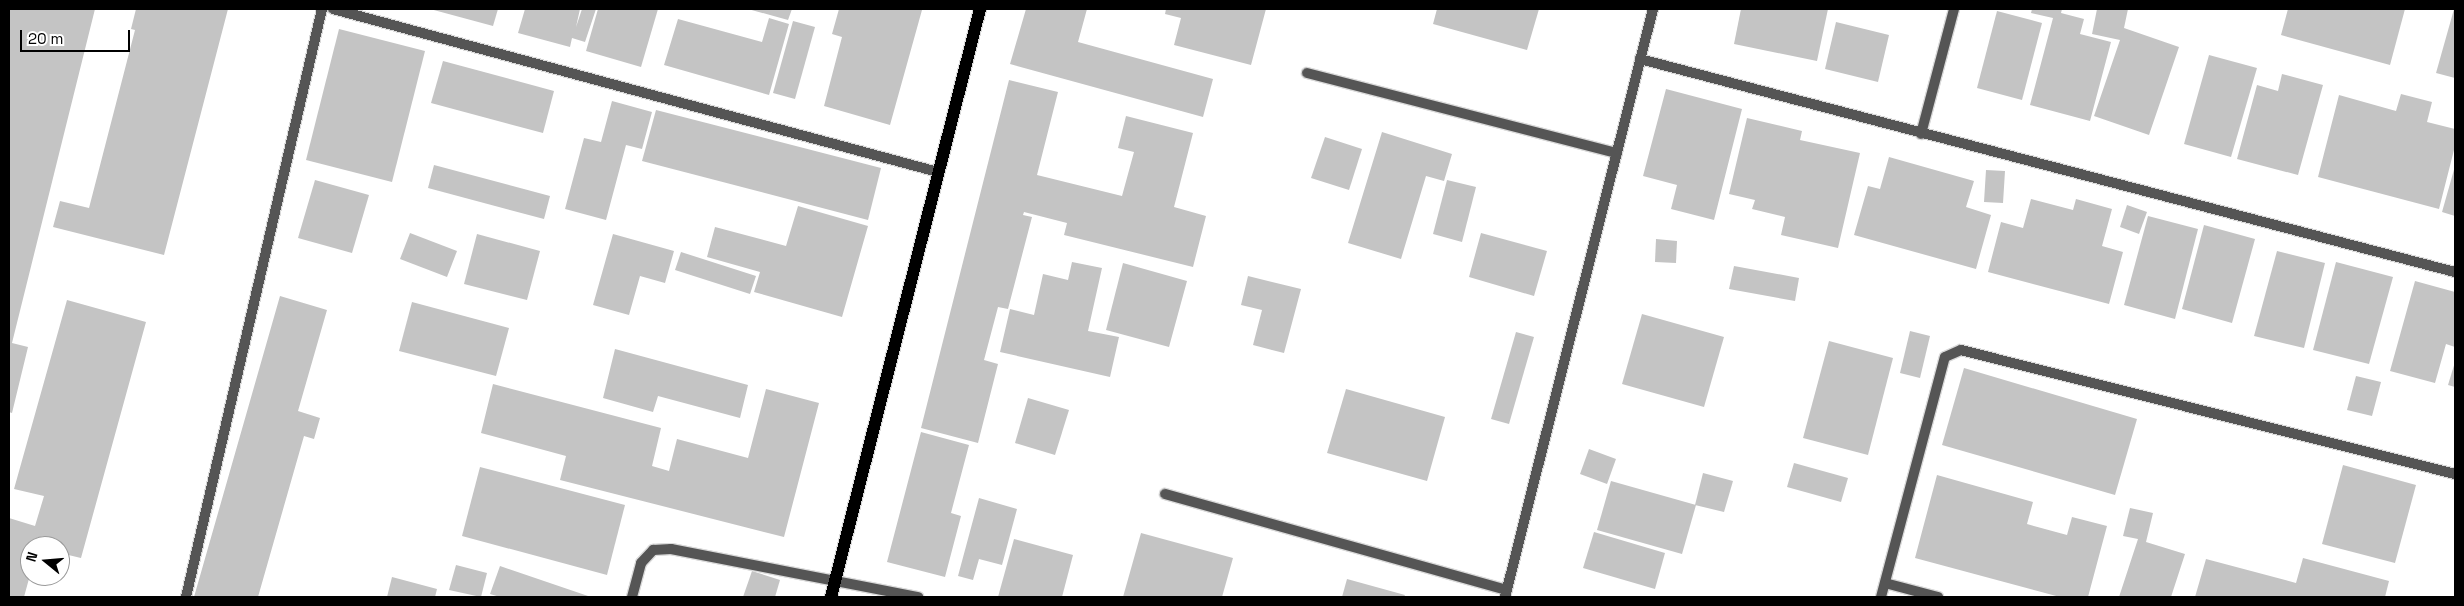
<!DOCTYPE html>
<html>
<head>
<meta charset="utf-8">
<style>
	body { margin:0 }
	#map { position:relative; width:2464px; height:606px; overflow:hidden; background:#fff; font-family:"Space Grotesk",sans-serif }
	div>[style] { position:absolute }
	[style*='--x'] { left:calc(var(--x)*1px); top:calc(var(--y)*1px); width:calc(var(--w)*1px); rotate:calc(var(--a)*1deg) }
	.building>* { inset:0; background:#c4c4c4 }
	.roads { filter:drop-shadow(1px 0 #dbdbdb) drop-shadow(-1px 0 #dbdbdb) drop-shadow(0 1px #dbdbdb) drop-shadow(0 -1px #dbdbdb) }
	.minor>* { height:10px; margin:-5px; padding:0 5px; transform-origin:5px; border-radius:5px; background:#555 }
	.primary>* { height:12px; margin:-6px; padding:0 6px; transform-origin:6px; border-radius:6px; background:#000 }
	span { translate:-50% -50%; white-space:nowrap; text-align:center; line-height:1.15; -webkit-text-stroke:5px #fff; paint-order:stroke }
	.frame { position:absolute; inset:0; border:10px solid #000; pointer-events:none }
	.north { position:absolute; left:20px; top:536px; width:50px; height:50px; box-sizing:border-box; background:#fff; border:1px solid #999; border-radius:50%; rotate:287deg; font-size:14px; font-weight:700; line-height:20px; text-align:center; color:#000 }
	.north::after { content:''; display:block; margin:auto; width:18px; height:22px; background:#000; clip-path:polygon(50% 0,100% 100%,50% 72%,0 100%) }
	.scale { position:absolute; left:20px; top:30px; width:110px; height:22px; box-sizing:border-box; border:2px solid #000; border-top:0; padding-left:6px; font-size:15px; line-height:18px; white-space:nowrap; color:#000; -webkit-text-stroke:4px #fff; paint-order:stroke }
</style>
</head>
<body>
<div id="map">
	<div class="building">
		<div style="clip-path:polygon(9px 9px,95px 9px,12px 343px,28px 347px,12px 413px,9px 412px)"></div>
		<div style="clip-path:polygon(136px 9px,228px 9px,164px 255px,53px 227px,60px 201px,89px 208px,135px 30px,131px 29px)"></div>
		<div style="clip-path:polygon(430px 9px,498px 9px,493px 26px)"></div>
		<div style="clip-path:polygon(525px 9px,580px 9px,576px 27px,582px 9px,596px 9px,585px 42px,572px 38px,570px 47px,518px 33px)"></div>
		<div style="clip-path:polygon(598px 9px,658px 9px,641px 67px,586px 51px)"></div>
		<div style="clip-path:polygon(748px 9px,792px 9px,788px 20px)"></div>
		<div style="clip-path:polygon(839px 9px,922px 10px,890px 125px,824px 106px,842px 37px,832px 34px)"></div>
		<div style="clip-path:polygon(1026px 9px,1087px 9px,1078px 42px,1213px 79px,1203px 117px,1010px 64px)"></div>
		<div style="clip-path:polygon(1166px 9px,1266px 9px,1251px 65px,1174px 45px,1181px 18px,1165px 14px)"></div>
		<div style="clip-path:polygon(1437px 9px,1539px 9px,1527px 50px,1433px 24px)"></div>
		<div style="clip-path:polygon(1741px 9px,1828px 9px,1817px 61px,1734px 44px)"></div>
		<div style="clip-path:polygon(2032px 9px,2062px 9px,2061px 13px,2084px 19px,2080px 34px,2111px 42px,2090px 121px,2030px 105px,2053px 18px,2031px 13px)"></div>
		<div style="clip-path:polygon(2097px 9px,2128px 9px,2124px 28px,2179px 47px,2149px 135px,2094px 116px,2120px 40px,2092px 34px)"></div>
		<div style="clip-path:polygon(2288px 9px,2405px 9px,2390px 65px,2281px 35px)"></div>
		<div style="clip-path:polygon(2454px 9px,2455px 9px,2455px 78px,2436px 73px)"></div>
		<div style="clip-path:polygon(1997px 11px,2042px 23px,2022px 100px,1977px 88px)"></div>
		<div style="clip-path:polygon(769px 18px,789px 24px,769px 95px,664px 65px,678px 19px,762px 42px)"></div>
		<div style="clip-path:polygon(793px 21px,815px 27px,795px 99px,773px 93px)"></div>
		<div style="clip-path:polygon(1836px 22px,1889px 35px,1878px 82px,1825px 69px)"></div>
		<div style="clip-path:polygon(339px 29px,425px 51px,392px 182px,306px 160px)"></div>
		<div style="clip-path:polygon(2209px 55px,2257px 68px,2231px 157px,2184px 144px)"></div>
		<div style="clip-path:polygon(443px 61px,554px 91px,543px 133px,431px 103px)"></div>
		<div style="clip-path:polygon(2282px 74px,2323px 85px,2298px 175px,2237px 159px,2257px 85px,2278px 91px)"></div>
		<div style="clip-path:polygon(1009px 80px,1058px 92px,1037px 175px,1122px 196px,1134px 152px,1118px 148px,1126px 116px,1193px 133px,1174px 207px,1206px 216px,1193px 267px,1064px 235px,1067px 223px,1024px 212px,1023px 215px,1032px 217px,1008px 309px,998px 307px,984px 360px,998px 364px,978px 443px,921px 428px)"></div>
		<div style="clip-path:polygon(1666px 89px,1742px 109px,1714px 220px,1671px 209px,1677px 185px,1643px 176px)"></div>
		<div style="clip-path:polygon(2401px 94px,2432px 102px,2427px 122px,2455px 129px,2455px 146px,2439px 209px,2318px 177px,2339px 95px,2396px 111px)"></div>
		<div style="clip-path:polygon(612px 101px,652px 112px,642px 149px,626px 145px,606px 220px,565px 209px,584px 138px,601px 142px)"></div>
		<div style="clip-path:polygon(656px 110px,881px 168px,868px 220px,642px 161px)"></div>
		<div style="clip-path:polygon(1747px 118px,1802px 131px,1800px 140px,1860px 153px,1838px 248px,1781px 235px,1785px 217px,1752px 209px,1755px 200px,1729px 194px)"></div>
		<div style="clip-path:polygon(1382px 132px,1452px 154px,1444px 181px,1426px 176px,1401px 259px,1348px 243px)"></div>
		<div style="clip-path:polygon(1325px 137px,1362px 149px,1349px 190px,1311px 178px)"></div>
		<div style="clip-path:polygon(1889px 157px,1974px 181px,1966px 207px,1991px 215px,1976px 269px,1854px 235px,1868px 186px,1880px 189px)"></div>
		<div style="clip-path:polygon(434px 165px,550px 196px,544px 219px,428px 188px)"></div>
		<div style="clip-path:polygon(2455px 166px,2455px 216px,2442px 212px)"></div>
		<div style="clip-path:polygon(1986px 170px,2005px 171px,2003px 203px,1984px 202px)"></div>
		<div style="clip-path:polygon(315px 180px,369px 195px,352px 253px,298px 238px)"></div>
		<div style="clip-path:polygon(1447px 180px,1476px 187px,1462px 242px,1433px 234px)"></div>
		<div style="clip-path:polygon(2031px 199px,2073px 210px,2076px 199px,2112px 209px,2102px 246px,2123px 252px,2109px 304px,1988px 272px,2001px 222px,2023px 228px)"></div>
		<div style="clip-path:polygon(2127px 205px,2147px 212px,2139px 234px,2120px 227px)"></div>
		<div style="clip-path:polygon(798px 206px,868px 226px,842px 317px,754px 292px,760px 272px,707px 257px,715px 227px,786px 246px)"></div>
		<div style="clip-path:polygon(2148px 216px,2198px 229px,2175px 319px,2124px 305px)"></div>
		<div style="clip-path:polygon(2204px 225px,2255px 239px,2232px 323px,2182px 309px)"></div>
		<div style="clip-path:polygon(410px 233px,457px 251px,447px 277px,400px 259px)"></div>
		<div style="clip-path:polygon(1481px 233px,1547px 251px,1534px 296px,1469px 277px)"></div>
		<div style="clip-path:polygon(477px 234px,540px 251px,527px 300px,464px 284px)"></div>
		<div style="clip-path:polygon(613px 234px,674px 251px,665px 283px,640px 276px,629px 315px,593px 305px)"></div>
		<div style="clip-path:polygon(1656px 239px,1677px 241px,1676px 263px,1655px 262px)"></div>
		<div style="clip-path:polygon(2277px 251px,2325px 263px,2304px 348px,2254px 336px)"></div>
		<div style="clip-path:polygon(681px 252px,756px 276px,750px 294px,675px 270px)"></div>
		<div style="clip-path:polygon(1072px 262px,1102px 268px,1088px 331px,1119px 337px,1110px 377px,1000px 352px,1010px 309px,1034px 315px,1043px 274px,1068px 280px)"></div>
		<div style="clip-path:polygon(2336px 262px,2393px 277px,2369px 364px,2313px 350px)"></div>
		<div style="clip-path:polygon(1123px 263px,1187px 281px,1169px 347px,1106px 330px)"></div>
		<div style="clip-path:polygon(1734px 266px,1799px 278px,1795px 301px,1729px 289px)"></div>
		<div style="clip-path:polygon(1248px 276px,1301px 289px,1284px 353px,1253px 345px,1262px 310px,1241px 305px)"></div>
		<div style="clip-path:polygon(2415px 281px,2455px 292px,2455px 347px,2446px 344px,2435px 383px,2390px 371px)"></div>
		<div style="clip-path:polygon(280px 296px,327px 310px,298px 411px,320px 418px,314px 439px,304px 436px,258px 597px,194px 597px)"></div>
		<div style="clip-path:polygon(67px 300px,146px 322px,81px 558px,60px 553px,60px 546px,30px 546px,30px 575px,24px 597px,9px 597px,9px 518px,35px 526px,44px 496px,14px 489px)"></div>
		<div style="clip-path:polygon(412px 302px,509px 328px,496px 376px,399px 351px)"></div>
		<div style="clip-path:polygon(1642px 314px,1724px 337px,1704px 407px,1622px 384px)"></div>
		<div style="clip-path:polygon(1910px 331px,1930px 336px,1920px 378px,1900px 373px)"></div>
		<div style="clip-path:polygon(1516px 332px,1534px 337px,1509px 424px,1491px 419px)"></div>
		<div style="clip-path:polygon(1829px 341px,1893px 358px,1868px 455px,1803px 438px)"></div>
		<div style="clip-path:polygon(615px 349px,748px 385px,740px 418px,658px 396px,653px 412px,603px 398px)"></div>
		<div style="clip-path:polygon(2455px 362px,2455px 387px,2448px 385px)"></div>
		<div style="clip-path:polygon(1964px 368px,2137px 419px,2115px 495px,1942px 445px)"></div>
		<div style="clip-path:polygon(2356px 376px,2381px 382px,2372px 416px,2347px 410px)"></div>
		<div style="clip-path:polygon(493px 384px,661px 428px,652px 466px,669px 471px,677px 439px,748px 458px,766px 389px,819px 403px,784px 537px,560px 480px,566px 456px,481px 433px)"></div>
		<div style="clip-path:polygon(1346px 389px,1445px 417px,1427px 481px,1327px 453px)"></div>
		<div style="clip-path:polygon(1028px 398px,1069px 410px,1055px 455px,1015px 443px)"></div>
		<div style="clip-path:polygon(921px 432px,969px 445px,951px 513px,961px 516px,945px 577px,887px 562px)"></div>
		<div style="clip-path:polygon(1589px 449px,1616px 459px,1607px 484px,1580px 474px)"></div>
		<div style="clip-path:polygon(1794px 463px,1848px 478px,1841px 502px,1787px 487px)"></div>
		<div style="clip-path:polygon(2343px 465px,2416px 485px,2395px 563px,2322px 544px)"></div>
		<div style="clip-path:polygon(480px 467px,625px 505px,607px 575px,462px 536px)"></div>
		<div style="clip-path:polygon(1703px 473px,1733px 481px,1724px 512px,1695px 505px)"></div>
		<div style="clip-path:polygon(1937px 475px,2033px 502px,2027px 524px,2067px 535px,2072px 517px,2107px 526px,2088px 597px,2060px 597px,1915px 558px)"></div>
		<div style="clip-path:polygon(1611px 481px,1696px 505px,1682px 554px,1597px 530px)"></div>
		<div style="clip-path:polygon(979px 498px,1017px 509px,1002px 565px,979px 559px,973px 580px,958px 576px)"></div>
		<div style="clip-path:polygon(2130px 508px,2153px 513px,2146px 542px,2185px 554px,2171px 597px,2119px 597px,2138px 539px,2123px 536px)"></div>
		<div style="clip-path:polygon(1594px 532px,1665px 553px,1655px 589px,1583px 568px)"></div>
		<div style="clip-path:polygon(1141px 533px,1233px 558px,1222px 597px,1123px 597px)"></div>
		<div style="clip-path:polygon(1014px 539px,1073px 555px,1062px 597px,998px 597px)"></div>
		<div style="clip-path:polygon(2303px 558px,2389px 581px,2385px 597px,2195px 597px,2206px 559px,2296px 583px)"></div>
		<div style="clip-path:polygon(456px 565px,487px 573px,481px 597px,449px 590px)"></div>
		<div style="clip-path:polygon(500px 566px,591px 597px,500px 597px,490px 594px)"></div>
		<div style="clip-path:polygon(752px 571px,780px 580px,775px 597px,743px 597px)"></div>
		<div style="clip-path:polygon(392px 577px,437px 589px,435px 597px,387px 597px)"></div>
		<div style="clip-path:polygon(1347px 579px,1405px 595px,1404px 597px,1342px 597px)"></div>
	</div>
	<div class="roads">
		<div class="minor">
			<div style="--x:333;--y:9;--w:627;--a:15.08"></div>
			<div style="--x:1640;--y:59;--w:842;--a:14.65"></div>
			<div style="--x:1307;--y:73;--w:320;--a:14.5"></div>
			<div style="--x:1921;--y:134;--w:129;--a:-75.2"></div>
			<div style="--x:1165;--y:494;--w:355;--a:15.7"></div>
			<div style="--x:1885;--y:583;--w:55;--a:14.8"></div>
			<div style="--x:186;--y:597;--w:604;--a:-76.98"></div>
			<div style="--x:632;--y:597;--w:35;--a:-75"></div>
			<div style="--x:641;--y:563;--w:18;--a:-47"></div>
			<div style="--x:653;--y:550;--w:18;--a:-3"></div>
			<div style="--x:671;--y:549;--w:252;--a:11"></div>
			<div style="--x:1505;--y:597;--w:606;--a:-75.87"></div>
			<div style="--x:1881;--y:597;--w:248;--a:-75.1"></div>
			<div style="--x:1945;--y:357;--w:17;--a:-24"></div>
			<div style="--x:1961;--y:350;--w:509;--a:14.09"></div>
		</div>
		<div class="primary">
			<div style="--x:831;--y:597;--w:607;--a:-75.78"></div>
		</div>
	</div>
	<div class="frame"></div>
	<div class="north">N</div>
	<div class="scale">20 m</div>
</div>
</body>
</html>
